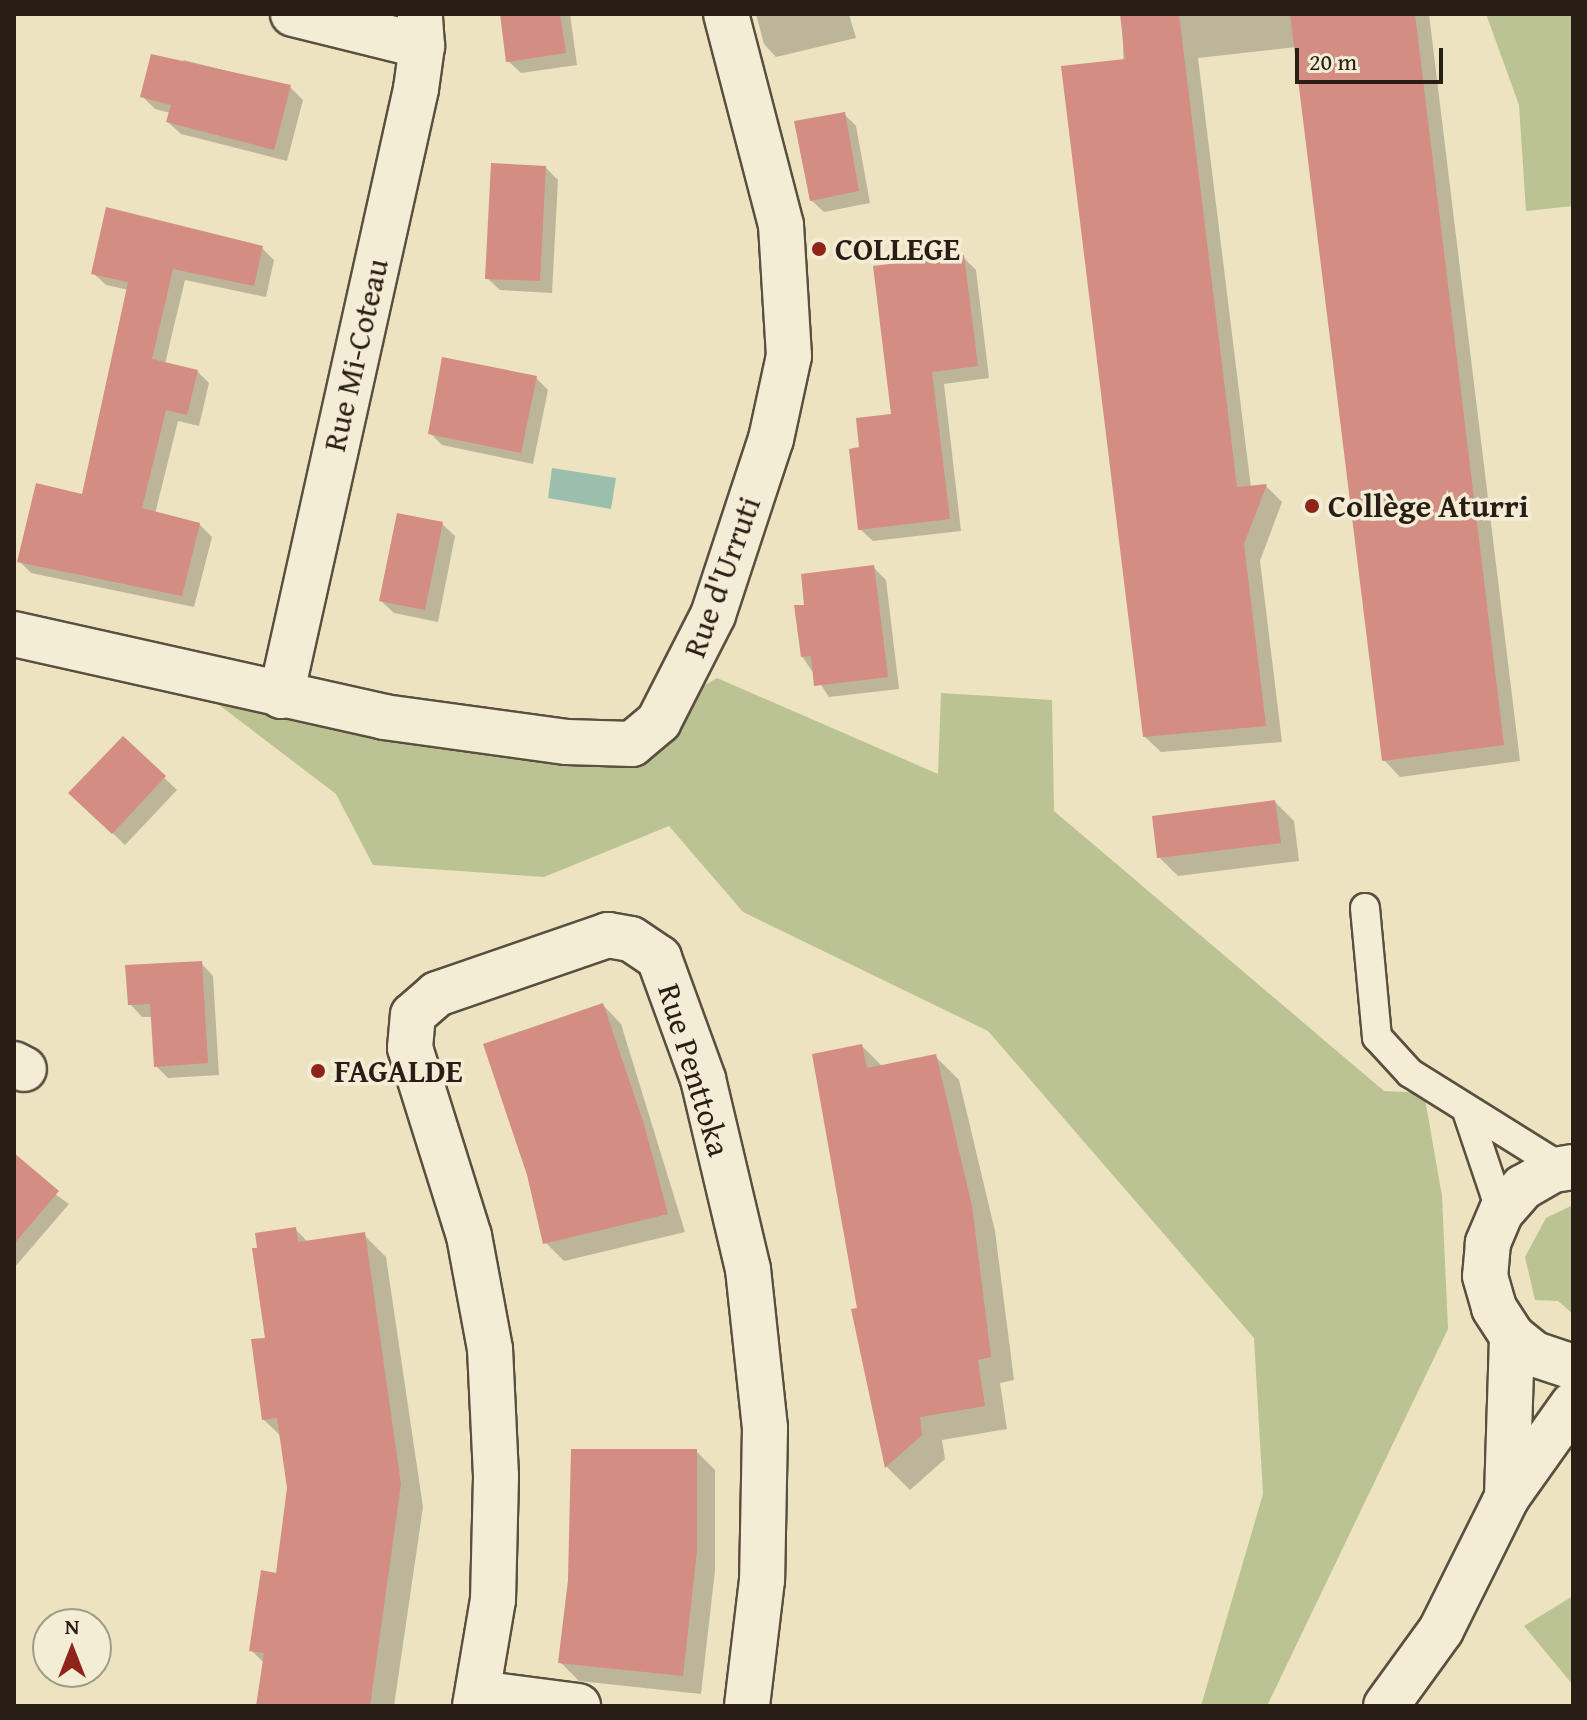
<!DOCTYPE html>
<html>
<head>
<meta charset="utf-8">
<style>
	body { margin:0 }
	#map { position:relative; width:1587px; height:1720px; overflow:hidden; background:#ede3c0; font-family:"Gentium Book Plus",serif }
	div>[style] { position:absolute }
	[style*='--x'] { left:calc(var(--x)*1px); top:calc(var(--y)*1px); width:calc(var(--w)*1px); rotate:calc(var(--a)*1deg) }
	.green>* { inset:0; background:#bac391 }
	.water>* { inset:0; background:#9abfac }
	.shadow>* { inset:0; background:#0003 }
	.building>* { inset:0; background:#d38d82 }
	.roads { filter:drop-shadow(2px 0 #5a4f40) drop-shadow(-2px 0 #5a4f40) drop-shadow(0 2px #5a4f40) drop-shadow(0 -2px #5a4f40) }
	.service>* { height:28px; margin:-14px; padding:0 14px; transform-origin:14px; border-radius:14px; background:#f3edd6 }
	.minor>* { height:44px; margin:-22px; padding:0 22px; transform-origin:22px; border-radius:22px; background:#f3edd6 }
	.secondary>* { height:44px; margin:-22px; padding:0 22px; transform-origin:22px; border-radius:22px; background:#f3edd6 }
	.dots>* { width:22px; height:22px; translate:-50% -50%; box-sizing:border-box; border:4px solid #f3edd6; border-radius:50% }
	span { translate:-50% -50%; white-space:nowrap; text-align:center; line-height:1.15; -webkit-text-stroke:7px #f3edd6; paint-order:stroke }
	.poi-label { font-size:32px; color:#291e15; font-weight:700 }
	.left { translate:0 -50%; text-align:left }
	.street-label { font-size:32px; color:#291e15 }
	.frame { position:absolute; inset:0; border:16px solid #291e15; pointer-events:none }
	.north { position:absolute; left:32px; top:1608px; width:80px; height:80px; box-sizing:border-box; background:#f3edd6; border:2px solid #a29a89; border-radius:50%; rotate:0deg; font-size:22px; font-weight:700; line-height:32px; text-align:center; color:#291e15 }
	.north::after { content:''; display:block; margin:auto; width:28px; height:36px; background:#8f2418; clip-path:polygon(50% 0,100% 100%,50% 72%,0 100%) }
	.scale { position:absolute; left:1295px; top:48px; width:148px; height:36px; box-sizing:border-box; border:4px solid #291e15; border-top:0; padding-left:10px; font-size:24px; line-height:28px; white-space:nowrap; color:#291e15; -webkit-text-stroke:6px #f3edd6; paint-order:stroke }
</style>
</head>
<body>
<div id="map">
	<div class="green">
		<div style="clip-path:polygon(1486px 14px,1573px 14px,1573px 206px,1526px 211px,1519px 105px)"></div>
		<div style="clip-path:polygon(717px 678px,938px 774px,941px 693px,1052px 700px,1054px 811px,1384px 1091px,1424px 1093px,1442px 1196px,1448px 1329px,1267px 1706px,1201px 1706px,1263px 1494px,1254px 1338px,988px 1031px,743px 912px,669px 826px,544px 877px,373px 865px,336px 794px,210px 698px,586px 754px)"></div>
		<div style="clip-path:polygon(1573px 1205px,1573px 1314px,1558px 1301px,1535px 1300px,1525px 1257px,1546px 1218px)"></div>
		<div style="clip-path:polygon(1573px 1596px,1573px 1685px,1524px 1626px)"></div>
	</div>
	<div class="water">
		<div style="clip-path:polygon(552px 468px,616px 478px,611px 509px,548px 498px)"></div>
	</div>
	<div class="shadow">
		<div style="clip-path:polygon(502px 14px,570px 14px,577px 65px,521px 73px,508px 61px)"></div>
		<div style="clip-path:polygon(756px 14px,849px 14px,856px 38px,776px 57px,764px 44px)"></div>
		<div style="clip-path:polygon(1122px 14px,1429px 14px,1520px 761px,1400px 777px,1384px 760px,1296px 47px,1198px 58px,1251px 488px,1266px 486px,1282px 502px,1260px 561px,1282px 742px,1161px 752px,1144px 736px)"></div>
		<div style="clip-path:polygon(184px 60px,290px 87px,303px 100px,287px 161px,181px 134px,168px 122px,170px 113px,155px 109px,142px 96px)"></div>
		<div style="clip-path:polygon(844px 114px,856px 126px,870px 203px,824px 212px,811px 200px)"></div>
		<div style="clip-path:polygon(545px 167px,558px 180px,552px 293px,500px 290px,487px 278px)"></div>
		<div style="clip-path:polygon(262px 248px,274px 260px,266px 297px,185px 280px,165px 364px,197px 371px,209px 383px,199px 426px,178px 421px,155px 514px,199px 524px,212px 537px,194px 607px,31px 573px,19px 561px,83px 497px,129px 290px,106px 285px,93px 273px)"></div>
		<div style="clip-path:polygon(963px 257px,976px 270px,989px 378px,944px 384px,961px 531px,873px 541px,860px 529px,861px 449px,893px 416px)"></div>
		<div style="clip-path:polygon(536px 378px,548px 390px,533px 464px,442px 445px,430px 433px)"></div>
		<div style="clip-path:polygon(442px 524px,455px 536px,438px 622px,394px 613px,381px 601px)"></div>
		<div style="clip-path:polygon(873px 567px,886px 580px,899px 689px,829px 697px,802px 656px)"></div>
		<div style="clip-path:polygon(123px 738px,177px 790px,125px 845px,83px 805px)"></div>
		<div style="clip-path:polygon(1275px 802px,1294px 821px,1299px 861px,1178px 876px,1159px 857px)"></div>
		<div style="clip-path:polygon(201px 963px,213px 976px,219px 1075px,168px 1078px,156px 1066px,153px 1017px,142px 1017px,130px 1004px)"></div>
		<div style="clip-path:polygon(603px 1005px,621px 1024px,685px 1232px,564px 1261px,545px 1242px)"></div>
		<div style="clip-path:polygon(862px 1046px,883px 1067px,935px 1056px,959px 1080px,995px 1231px,1014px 1380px,1000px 1383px,1007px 1429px,942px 1440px,945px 1459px,910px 1490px,887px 1467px,853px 1311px,859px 1309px)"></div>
		<div style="clip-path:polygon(14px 1165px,69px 1204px,14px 1268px)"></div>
		<div style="clip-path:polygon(295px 1229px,308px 1242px,364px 1235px,386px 1257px,423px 1507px,394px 1706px,258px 1706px,264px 1663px,251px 1650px,277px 1575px,289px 1488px,282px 1437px,264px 1420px,268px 1339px)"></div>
		<div style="clip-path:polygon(696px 1451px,715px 1470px,715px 1570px,701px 1694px,579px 1681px,560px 1662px)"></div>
	</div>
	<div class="building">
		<div style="clip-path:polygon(500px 14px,560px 14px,566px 53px,506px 62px)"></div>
		<div style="clip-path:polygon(1120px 14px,1179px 14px,1237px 487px,1267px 484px,1244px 544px,1266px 726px,1143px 737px,1061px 66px,1125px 59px)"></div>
		<div style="clip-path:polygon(1290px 14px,1415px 14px,1504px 745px,1382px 761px)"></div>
		<div style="clip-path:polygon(151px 54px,291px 85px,274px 150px,166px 122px,171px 105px,140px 97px)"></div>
		<div style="clip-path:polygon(845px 112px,859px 191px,810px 201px,794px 121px)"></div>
		<div style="clip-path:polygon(491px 163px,546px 166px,540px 281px,485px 279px)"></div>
		<div style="clip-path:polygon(106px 207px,263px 246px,254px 286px,173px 269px,152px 359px,198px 370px,187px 415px,166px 410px,142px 508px,200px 523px,182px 596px,17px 562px,36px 483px,82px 494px,128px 282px,91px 274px)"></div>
		<div style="clip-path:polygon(964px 255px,978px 366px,932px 372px,950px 519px,858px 530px,849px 449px,859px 447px,856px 418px,891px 414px,873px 266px)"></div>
		<div style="clip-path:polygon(442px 357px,537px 376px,521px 453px,428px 434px)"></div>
		<div style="clip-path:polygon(397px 513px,443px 522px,425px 610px,379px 601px)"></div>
		<div style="clip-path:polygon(874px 565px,888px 677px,814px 686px,811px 656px,801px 657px,794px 605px,804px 605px,801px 574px)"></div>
		<div style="clip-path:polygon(123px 736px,166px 776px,112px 834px,68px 793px)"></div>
		<div style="clip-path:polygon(1275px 800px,1281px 843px,1157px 858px,1152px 816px)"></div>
		<div style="clip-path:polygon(202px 961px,208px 1063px,154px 1067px,150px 1004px,128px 1005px,125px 965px)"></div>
		<div style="clip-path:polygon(603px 1003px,644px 1124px,668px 1214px,543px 1244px,527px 1175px,483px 1044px)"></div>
		<div style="clip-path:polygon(862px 1044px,867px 1068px,936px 1054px,972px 1206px,991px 1357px,978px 1360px,985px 1406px,920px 1417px,922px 1435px,885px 1468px,851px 1309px,857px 1308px,812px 1054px)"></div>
		<div style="clip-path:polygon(14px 1153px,59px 1191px,14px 1244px)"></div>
		<div style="clip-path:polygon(296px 1227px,298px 1242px,365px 1232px,401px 1484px,370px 1706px,256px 1706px,264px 1653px,249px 1651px,261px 1570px,276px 1573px,287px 1488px,277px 1418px,262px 1420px,251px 1339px,265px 1338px,252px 1248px,257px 1248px,255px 1233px)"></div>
		<div style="clip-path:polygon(571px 1449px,697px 1449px,697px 1551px,683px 1676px,558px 1663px,568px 1580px)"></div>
	</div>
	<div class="roads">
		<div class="service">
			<div style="--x:1365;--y:908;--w:130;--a:84.7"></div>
			<div style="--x:1377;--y:1037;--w:49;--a:47.5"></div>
			<div style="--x:1410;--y:1073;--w:179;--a:32"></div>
			<div style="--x:1468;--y:1114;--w:103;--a:71.4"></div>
		</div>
		<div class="minor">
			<div style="--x:293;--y:14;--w:133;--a:13.9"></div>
			<div style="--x:14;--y:634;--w:379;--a:12.6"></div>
			<div style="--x:384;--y:717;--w:185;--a:7.8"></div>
			<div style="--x:567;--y:742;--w:65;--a:1.8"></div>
			<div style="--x:632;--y:744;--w:35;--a:-40"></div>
			<div style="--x:659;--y:721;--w:119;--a:-63"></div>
			<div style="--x:713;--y:615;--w:185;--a:-71.8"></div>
			<div style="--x:771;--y:439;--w:85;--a:-77.8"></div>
			<div style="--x:789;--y:356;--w:131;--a:-93.5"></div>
			<div style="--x:781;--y:225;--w:218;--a:-104.6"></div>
			<div style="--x:281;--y:696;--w:622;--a:-77.46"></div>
			<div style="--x:416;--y:89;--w:43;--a:-82.1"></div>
			<div style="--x:422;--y:46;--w:32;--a:-94"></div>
			<div style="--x:14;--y:1064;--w:11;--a:27"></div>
			<div style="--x:478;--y:1693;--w:101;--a:7.4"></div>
			<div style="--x:475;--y:1706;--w:108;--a:-80.4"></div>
			<div style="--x:493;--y:1600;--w:124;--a:-88.6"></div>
			<div style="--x:496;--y:1476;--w:127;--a:-92.7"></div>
			<div style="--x:490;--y:1349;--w:115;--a:-100.5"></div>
			<div style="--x:469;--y:1236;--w:197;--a:-107.4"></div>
			<div style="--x:410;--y:1048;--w:33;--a:-85"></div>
			<div style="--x:413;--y:1015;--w:32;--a:-41"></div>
			<div style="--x:437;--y:994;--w:181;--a:-19"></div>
			<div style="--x:608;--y:935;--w:23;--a:10"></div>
			<div style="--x:631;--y:939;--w:34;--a:34"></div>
			<div style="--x:659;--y:958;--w:129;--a:70"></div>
			<div style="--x:703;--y:1079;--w:195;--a:76.7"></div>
			<div style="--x:748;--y:1269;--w:160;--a:83.9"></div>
			<div style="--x:765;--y:1428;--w:152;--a:91.1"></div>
			<div style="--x:762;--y:1580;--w:127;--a:96.8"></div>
		</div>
		<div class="secondary">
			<div style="--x:1573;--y:1167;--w:20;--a:171"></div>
			<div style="--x:1553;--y:1170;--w:34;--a:150"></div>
			<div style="--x:1523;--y:1187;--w:33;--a:131"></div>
			<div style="--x:1501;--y:1212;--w:34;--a:113"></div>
			<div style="--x:1488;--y:1243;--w:33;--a:95"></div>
			<div style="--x:1485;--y:1276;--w:33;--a:74"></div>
			<div style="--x:1494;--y:1308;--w:33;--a:57"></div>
			<div style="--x:1512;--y:1336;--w:28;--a:39"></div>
			<div style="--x:1534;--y:1354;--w:41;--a:18.4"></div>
			<div style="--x:1507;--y:1497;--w:161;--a:-88.2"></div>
			<div style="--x:1386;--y:1706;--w:94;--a:-54.1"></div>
			<div style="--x:1441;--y:1630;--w:148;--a:-63.6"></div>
			<div style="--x:1507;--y:1497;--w:114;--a:-54.6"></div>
		</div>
	</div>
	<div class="dots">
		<div style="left:819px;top:249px;background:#8f2418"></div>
		<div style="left:1312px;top:506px;background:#8f2418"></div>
		<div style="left:318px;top:1071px;background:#8f2418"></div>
	</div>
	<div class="poi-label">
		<span class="left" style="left:835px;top:249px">COLLEGE</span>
		<span class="left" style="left:1328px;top:506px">Collège Aturri</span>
		<span class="left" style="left:334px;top:1071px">FAGALDE</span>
	</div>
	<div class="street-label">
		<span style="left:356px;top:355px;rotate:-77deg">Rue Mi-Coteau</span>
		<span style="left:722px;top:577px;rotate:-70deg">Rue d'Urruti</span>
		<span style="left:694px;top:1070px;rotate:73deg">Rue Penttoka</span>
	</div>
	<div class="frame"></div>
	<div class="north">N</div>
	<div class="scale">20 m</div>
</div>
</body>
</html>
